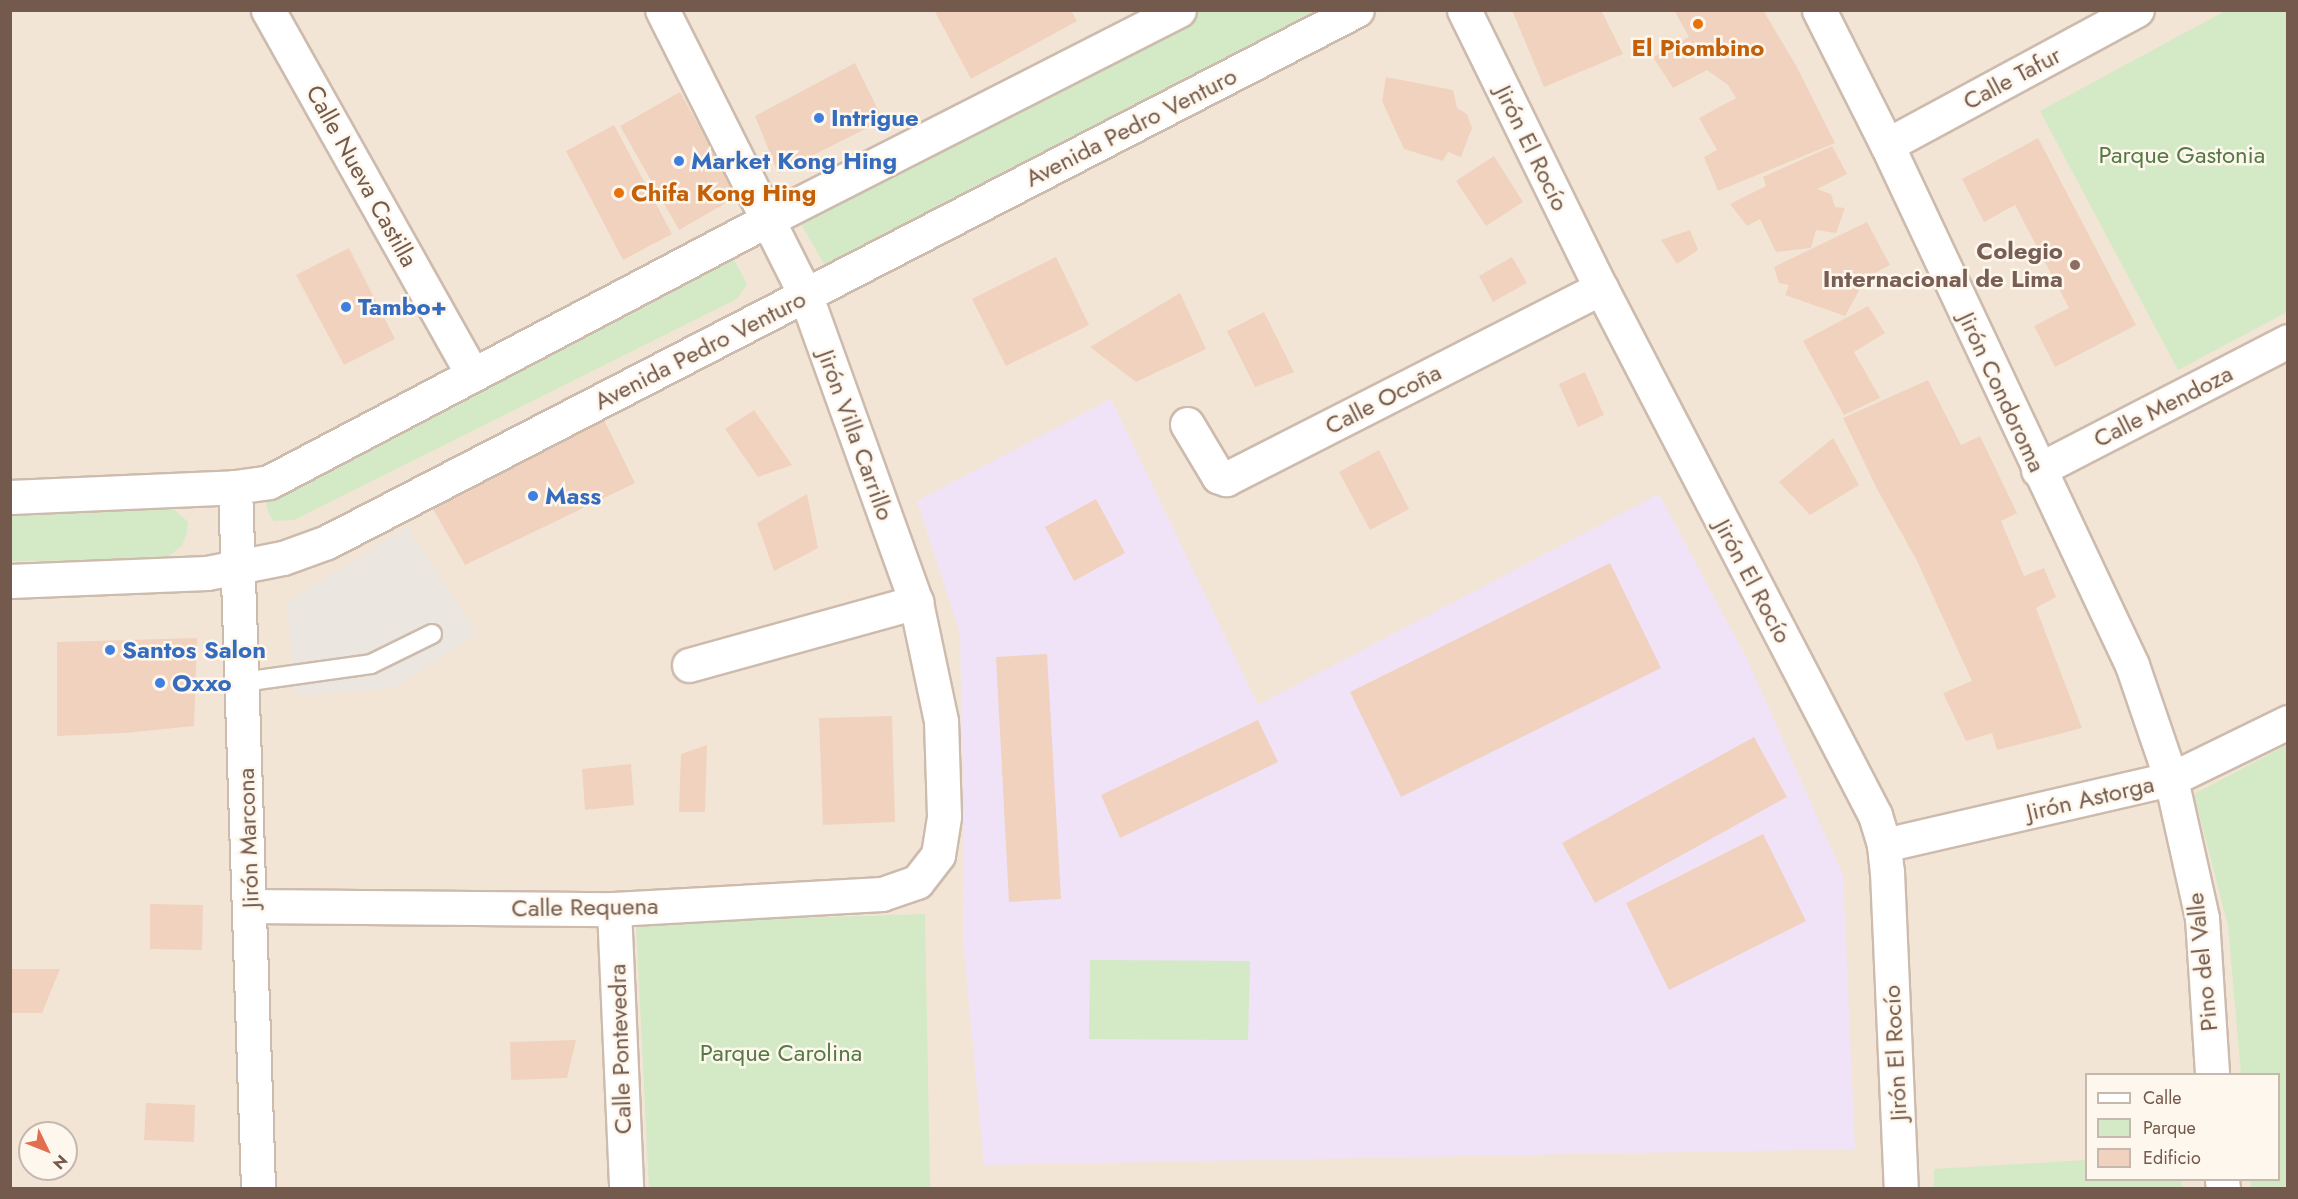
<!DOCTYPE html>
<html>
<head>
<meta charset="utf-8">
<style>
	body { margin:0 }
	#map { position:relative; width:2298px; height:1199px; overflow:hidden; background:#fcf3e6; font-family:Jost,sans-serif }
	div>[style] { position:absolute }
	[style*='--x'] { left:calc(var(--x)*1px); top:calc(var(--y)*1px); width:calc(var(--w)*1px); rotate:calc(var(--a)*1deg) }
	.residential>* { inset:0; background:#f3e5d5 }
	.industrial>* { inset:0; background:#ece6e0 }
	.education>* { inset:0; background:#f0e3f8 }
	.green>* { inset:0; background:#d4e9c5 }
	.building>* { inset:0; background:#f0d2bf }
	.roads { filter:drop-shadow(2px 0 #cdbbad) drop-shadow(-2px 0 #cdbbad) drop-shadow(0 2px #cdbbad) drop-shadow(0 -2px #cdbbad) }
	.service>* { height:18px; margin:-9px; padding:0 9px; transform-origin:9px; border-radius:9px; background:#fff }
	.minor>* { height:33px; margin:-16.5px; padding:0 16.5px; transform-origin:16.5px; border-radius:16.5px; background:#fff }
	.secondary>* { height:33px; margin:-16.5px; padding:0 16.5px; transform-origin:16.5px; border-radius:16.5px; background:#fff }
	.dots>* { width:16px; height:16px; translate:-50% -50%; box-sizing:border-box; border:3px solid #fef7ed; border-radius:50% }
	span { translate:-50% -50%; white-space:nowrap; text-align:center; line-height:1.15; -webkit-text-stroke:5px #fef7ed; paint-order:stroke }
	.food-label { font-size:24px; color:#c56008; font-weight:700 }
	.left { translate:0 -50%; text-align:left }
	.street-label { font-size:24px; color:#745a4c }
	.shop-label { font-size:24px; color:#366cbe; font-weight:700 }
	.park-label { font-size:24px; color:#547a43 }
	.education-label { font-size:24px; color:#785e54; font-weight:700 }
	.right { translate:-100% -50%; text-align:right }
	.frame { position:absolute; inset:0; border:12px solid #745a4c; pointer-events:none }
	.legend { position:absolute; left:2085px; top:1073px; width:195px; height:108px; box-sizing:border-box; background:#fef7ed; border:2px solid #c7b8ad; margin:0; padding:8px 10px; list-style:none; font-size:18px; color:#745a4c }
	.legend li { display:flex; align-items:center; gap:12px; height:30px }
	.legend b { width:30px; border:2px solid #c7b8ad }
	.north { position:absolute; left:18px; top:1121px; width:60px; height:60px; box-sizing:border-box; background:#fef7ed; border:2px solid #c7b8ad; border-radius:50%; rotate:133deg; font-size:16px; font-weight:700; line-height:24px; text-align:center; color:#745a4c }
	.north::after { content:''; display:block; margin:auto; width:21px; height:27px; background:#e26e4f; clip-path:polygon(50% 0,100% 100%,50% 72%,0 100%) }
</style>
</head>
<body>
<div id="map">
	<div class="residential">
		<div style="clip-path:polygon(evenodd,10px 11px,2287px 11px,2287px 1188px,11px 1188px,10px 11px,2086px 1074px,2278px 1074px,2278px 1180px,2086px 1180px,2086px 1074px,10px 11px,30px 1133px,66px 1133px,66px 1169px,30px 1169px,30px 1133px)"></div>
	</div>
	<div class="industrial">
		<div style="clip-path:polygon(408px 526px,477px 635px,393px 688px,295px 696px,287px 602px)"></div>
	</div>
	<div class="education">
		<div style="clip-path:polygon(1111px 399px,1258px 705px,1659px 494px,1747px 659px,1843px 875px,1855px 1149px,984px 1165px,963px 939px,964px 828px,960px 633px,917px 501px)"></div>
	</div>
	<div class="green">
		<div style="clip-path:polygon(1197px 11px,1343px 11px,830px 274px,795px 214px)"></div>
		<div style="clip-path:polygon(2225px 11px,2287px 11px,2287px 312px,2178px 370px,2040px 111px)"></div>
		<div style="clip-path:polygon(721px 255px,733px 258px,747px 284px,737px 299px,294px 520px,274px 521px,269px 515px,264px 495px)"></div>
		<div style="clip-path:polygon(175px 510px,188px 522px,187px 533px,182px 546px,163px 560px,11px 561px,10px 511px)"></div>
		<div style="clip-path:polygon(2287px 745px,2287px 1188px,2251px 1188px,2250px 1180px,2278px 1180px,2278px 1074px,2241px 1074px,2228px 926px,2194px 794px)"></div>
		<div style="clip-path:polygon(925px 914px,930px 1188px,649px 1188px,636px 923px)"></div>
		<div style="clip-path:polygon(1090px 960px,1250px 961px,1248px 1040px,1089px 1039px)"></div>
		<div style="clip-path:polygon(2086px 1160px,2086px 1180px,2181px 1180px,2183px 1188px,1934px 1188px,1934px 1169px)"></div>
	</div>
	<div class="building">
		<div style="clip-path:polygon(934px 10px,1071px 10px,1077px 21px,971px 79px)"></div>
		<div style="clip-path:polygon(1512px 10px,1601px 10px,1623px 54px,1544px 87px)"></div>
		<div style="clip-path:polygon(1674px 10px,1763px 10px,1797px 67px,1835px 143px,1718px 191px,1704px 157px,1717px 150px,1699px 118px,1736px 98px,1728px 85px,1707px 70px,1673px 88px,1653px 57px,1689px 37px)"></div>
		<div style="clip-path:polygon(855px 63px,883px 120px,778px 173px,755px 116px)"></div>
		<div style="clip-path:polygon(1386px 77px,1453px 90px,1457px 108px,1467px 114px,1472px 128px,1461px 157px,1448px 152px,1443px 161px,1404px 149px,1382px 101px)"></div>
		<div style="clip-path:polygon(680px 92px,738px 196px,679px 230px,620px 126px)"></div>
		<div style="clip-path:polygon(614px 125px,672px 234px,623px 260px,566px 151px)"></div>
		<div style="clip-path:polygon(2038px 138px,2136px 325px,2055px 367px,2034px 326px,2069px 308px,2015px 205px,1984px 222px,1962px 179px)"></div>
		<div style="clip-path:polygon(1832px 146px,1847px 174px,1817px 189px,1831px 194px,1835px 207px,1845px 208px,1836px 233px,1816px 230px,1811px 248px,1776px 252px,1760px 219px,1747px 226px,1730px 204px,1766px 186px,1763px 177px)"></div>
		<div style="clip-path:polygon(1494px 156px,1523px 202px,1486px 226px,1456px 181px)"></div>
		<div style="clip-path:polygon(1867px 222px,1890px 265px,1866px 278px,1845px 316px,1785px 295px,1789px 285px,1779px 283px,1774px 267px)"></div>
		<div style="clip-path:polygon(1690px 230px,1698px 250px,1677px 264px,1661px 240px)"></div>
		<div style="clip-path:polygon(349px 248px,395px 339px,344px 365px,296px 275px)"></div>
		<div style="clip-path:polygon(1056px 257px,1089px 325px,1006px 366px,972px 299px)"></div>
		<div style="clip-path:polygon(1512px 257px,1527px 283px,1493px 302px,1479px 276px)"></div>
		<div style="clip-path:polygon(1180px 293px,1206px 349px,1136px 382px,1090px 347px)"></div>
		<div style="clip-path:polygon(1868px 306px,1885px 333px,1854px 352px,1880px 398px,1844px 415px,1803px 341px)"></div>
		<div style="clip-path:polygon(1264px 312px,1294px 372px,1255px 387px,1227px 331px)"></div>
		<div style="clip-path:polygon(1585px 372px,1604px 415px,1578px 427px,1559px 384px)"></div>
		<div style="clip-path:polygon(1928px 380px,1961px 445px,1980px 436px,2017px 513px,2001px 521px,2024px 576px,2044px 568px,2056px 597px,2036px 608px,2082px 728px,1997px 750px,1992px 733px,1966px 741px,1943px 693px,1972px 681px,1917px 561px,1876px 487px,1843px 418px)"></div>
		<div style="clip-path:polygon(754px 410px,792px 465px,758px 477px,725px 429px)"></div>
		<div style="clip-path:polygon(604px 420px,635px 483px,465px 565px,433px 509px)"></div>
		<div style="clip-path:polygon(1833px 438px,1859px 485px,1810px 515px,1779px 482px)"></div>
		<div style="clip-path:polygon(1379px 450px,1409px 509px,1370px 530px,1339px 472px)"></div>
		<div style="clip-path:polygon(807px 494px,818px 548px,774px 571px,757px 523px)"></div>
		<div style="clip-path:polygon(1096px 499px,1125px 553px,1074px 581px,1045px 527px)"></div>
		<div style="clip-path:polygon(1610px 563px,1661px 668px,1401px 797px,1350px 692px)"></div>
		<div style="clip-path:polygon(197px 638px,194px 726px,125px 733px,57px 736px,57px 642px)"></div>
		<div style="clip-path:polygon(1047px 654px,1061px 899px,1009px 902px,996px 657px)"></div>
		<div style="clip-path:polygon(892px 716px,895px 822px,823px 825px,819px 718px)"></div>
		<div style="clip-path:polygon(1258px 720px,1278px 762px,1120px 838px,1101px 795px)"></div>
		<div style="clip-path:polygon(1754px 737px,1787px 797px,1595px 903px,1562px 843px)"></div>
		<div style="clip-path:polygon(707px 745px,705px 812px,679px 812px,681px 754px)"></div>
		<div style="clip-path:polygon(631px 764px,634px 805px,585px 810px,582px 769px)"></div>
		<div style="clip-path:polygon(1763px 834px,1806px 921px,1669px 990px,1626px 903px)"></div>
		<div style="clip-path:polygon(150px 904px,203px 905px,202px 950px,150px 949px)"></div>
		<div style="clip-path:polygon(10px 969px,60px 969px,42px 1013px,10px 1013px)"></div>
		<div style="clip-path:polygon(576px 1040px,567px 1078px,511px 1080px,510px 1042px)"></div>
		<div style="clip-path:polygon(146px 1103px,195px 1105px,194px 1142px,144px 1140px)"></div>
	</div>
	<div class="roads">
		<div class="service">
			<div style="--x:243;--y:682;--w:129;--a:-8"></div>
			<div style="--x:371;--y:664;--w:68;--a:-26.2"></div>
		</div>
		<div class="minor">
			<div style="--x:268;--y:10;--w:417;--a:60.7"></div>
			<div style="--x:1464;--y:10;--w:310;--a:63.8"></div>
			<div style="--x:1601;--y:288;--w:594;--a:62.53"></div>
			<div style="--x:1875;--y:815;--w:31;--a:73"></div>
			<div style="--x:1884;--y:845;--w:27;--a:84"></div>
			<div style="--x:1887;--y:872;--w:316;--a:87.5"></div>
			<div style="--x:1819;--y:10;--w:151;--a:63.3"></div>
			<div style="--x:1887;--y:145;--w:575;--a:64.77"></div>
			<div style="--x:2132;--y:665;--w:120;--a:71.1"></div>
			<div style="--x:2171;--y:779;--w:142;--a:77.4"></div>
			<div style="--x:2202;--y:918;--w:156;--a:86.3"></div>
			<div style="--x:1887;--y:145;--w:284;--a:-28.4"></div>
			<div style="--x:1187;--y:424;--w:61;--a:59.2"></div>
			<div style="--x:1218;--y:476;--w:9;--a:21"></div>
			<div style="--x:1226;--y:479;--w:421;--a:-27"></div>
			<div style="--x:2038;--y:470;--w:281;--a:-27.3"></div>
			<div style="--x:235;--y:487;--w:701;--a:88.12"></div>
			<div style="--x:689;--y:665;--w:236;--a:-15.5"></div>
			<div style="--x:1884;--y:845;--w:294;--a:-13"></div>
			<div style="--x:2171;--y:779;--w:130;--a:-26"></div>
			<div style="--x:250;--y:906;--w:364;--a:0.5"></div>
			<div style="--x:614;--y:909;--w:268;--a:-3.2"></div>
			<div style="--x:882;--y:894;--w:37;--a:-19"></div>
			<div style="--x:917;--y:882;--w:34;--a:-52"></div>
			<div style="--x:938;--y:855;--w:39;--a:-81"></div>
			<div style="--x:944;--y:816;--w:95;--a:-91.8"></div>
			<div style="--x:941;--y:721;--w:122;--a:-101.9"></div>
			<div style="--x:916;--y:602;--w:325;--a:-109.8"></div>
			<div style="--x:806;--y:296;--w:320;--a:-116.7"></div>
			<div style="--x:614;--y:909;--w:279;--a:87.5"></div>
			<div style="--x:2222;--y:1180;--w:8;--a:83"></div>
		</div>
		<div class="secondary">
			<div style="--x:10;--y:497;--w:225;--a:-2.5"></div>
			<div style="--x:235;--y:487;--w:34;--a:-8"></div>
			<div style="--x:269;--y:482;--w:565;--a:-27.74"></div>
			<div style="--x:769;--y:219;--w:460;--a:-27"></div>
			<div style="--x:10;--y:581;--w:197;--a:-2.3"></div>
			<div style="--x:207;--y:573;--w:77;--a:-11.2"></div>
			<div style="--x:283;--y:558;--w:47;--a:-20"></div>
			<div style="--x:327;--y:542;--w:1159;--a:-27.32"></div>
		</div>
	</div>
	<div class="dots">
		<div style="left:1698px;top:24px;background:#e8710a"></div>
		<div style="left:819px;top:118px;background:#3f7fe0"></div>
		<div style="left:679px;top:161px;background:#3f7fe0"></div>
		<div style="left:619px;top:193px;background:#e8710a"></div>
		<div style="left:2075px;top:265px;background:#8d6e63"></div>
		<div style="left:346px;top:307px;background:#3f7fe0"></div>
		<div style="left:533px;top:496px;background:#3f7fe0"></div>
		<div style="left:110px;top:650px;background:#3f7fe0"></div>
		<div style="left:160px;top:683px;background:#3f7fe0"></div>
	</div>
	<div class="food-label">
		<span style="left:1698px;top:48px">El Piombino</span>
		<span class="left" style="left:631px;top:193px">Chifa Kong Hing</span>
	</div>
	<div class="street-label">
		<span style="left:2012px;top:78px;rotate:-28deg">Calle Tafur</span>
		<span style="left:1131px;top:127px;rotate:-27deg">Avenida Pedro Venturo</span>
		<span style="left:1532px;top:148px;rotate:64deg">Jirón El Rocío</span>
		<span style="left:362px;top:176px;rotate:61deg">Calle Nueva Castilla</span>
		<span style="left:700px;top:350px;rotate:-27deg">Avenida Pedro Venturo</span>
		<span style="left:2002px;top:392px;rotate:65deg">Jirón Condoroma</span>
		<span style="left:1383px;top:399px;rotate:-27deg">Calle Ocoña</span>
		<span style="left:2163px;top:406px;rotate:-27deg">Calle Mendoza</span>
		<span style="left:856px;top:435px;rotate:70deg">Jirón Villa Carrillo</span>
		<span style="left:1753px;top:581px;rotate:62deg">Jirón El Rocío</span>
		<span style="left:2090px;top:798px;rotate:-13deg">Jirón Astorga</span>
		<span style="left:248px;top:838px;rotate:-92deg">Jirón Marcona</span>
		<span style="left:585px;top:907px;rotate:-1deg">Calle Requena</span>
		<span style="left:2202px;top:962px;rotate:-96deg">Pino del Valle</span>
		<span style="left:620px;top:1049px;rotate:-92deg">Calle Pontevedra</span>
		<span style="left:1895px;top:1053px;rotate:-93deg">Jirón El Rocío</span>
	</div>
	<div class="shop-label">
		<span class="left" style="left:831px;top:118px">Intrigue</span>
		<span class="left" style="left:691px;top:161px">Market Kong Hing</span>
		<span class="left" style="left:358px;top:307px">Tambo+</span>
		<span class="left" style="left:545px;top:496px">Mass</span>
		<span class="left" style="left:122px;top:650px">Santos Salon</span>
		<span class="left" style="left:172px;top:683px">Oxxo</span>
	</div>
	<div class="park-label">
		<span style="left:2182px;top:155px">Parque Gastonia</span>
		<span style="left:781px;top:1053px">Parque Carolina</span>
	</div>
	<div class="education-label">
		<span class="right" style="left:2063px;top:265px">Colegio<br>Internacional de Lima</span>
	</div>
	<div class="frame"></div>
	<ul class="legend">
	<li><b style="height:8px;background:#fff"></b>Calle</li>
	<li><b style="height:16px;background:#d4e9c5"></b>Parque</li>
	<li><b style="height:16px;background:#f0d2bf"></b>Edificio</li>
	</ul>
	<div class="north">N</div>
</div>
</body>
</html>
